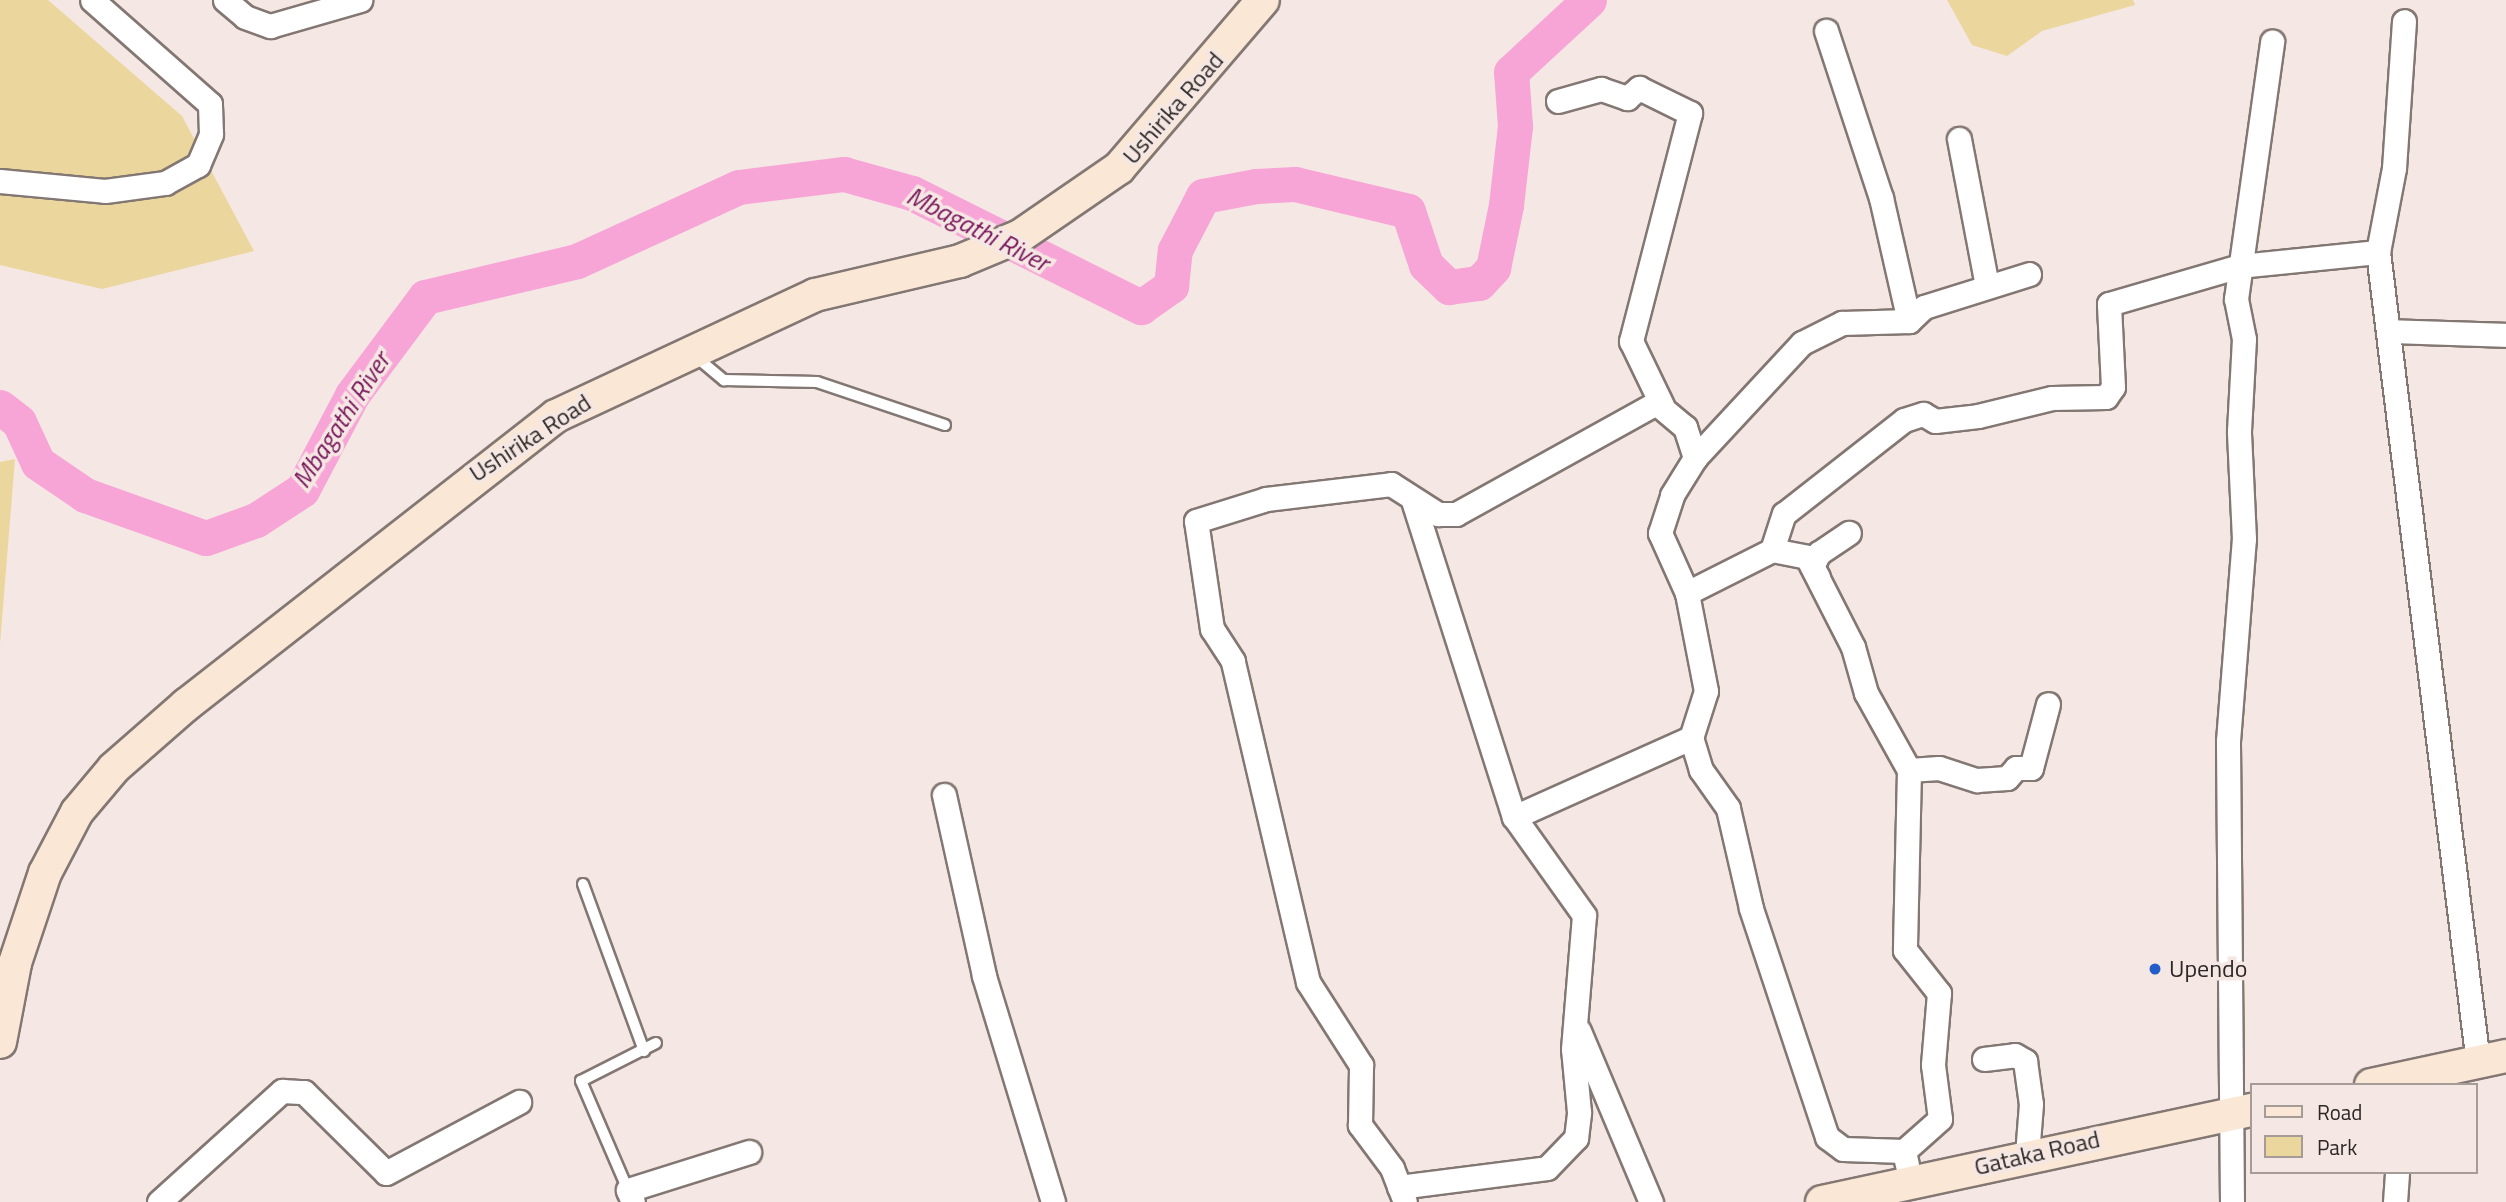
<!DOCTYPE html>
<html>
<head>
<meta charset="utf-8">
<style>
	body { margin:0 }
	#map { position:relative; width:2506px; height:1202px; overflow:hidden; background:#f5e7e3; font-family:"Titillium Web",sans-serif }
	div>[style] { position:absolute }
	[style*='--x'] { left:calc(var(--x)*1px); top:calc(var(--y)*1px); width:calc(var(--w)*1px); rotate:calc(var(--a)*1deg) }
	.green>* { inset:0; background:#ebd79e }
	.river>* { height:35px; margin:-17.5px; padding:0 17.5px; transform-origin:17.5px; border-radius:17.5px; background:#f7a4d7 }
	.roads { filter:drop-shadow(2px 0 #837773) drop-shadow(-2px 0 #837773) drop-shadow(0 2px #837773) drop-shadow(0 -2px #837773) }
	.lane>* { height:10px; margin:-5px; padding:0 5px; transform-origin:5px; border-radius:5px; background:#fff }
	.street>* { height:23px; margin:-11.5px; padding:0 11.5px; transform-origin:11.5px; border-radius:11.5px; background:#fff }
	.secondary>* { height:32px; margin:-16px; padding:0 16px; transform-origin:16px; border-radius:16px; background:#fae7d5 }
	.dots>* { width:19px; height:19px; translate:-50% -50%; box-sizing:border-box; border:4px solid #f5e7e3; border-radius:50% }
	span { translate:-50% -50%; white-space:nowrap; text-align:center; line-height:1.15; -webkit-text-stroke:7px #f5e7e3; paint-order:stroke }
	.street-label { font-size:24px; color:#2d2826 }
	.poi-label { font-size:24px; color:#2d2826 }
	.left { translate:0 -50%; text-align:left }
	.water-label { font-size:26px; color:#77175b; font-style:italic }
	.legend { position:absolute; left:2250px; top:1083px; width:228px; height:91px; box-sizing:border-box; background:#f5e7e3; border:2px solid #a59b97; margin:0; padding:9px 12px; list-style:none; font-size:21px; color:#2d2826 }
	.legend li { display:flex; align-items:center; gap:14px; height:35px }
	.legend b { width:35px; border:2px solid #a59b97 }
</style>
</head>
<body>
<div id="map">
	<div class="green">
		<div style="clip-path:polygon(0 0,48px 0,182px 116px,254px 251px,102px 289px,0 265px)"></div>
		<div style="clip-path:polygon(1947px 0,2133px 0,2135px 5px,2042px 31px,2007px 56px,1972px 45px)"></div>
		<div style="clip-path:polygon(15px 459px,0 644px,0 462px)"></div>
	</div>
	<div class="river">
		<div style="--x:0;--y:407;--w:24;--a:38"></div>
		<div style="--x:19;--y:422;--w:45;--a:65.1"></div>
		<div style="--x:38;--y:463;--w:57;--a:34.2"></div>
		<div style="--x:85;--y:495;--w:128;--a:19.6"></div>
		<div style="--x:206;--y:538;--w:53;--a:-19.8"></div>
		<div style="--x:256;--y:520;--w:55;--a:-33.1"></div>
		<div style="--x:302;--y:490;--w:107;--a:-62.2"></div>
		<div style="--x:352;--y:395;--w:122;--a:-53.3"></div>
		<div style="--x:425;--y:297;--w:156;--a:-13.3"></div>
		<div style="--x:577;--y:261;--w:178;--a:-24.6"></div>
		<div style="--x:739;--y:187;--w:106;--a:-7.1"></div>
		<div style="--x:844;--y:174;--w:71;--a:15.6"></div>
		<div style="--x:912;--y:193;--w:256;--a:26.5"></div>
		<div style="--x:1141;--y:307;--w:37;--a:-35"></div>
		<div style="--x:1171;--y:286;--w:36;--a:-84"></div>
		<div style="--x:1175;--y:250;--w:61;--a:-62.6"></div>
		<div style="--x:1203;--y:196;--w:54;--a:-10.7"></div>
		<div style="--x:1256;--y:186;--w:39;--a:-3"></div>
		<div style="--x:1295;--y:184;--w:116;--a:13.4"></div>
		<div style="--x:1408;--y:211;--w:57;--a:71.6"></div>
		<div style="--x:1426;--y:265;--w:32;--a:44"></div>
		<div style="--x:1449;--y:287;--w:30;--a:-8"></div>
		<div style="--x:1479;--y:283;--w:21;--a:-47"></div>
		<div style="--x:1493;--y:268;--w:64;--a:-78.3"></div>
		<div style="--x:1506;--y:205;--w:80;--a:-83.5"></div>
		<div style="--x:1515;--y:126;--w:54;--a:-94.2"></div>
		<div style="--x:1511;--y:72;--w:106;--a:-42.7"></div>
	</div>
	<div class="roads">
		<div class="lane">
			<div style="--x:695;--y:356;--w:38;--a:40"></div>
			<div style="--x:724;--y:380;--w:93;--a:1.2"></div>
			<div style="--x:817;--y:382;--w:135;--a:18.6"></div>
			<div style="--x:583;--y:884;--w:178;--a:69.9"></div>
			<div style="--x:628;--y:1190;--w:119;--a:-113.3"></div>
			<div style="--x:581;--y:1081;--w:84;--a:-26.9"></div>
		</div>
		<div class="street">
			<div style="--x:225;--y:0;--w:26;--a:40"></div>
			<div style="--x:245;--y:17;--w:27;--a:20"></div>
			<div style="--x:270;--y:26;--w:94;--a:-16.1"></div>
			<div style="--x:1558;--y:101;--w:45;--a:-15.6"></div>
			<div style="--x:1601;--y:89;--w:28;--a:19"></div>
			<div style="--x:1627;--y:98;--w:16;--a:-40"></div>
			<div style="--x:1639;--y:88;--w:57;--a:26.1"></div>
			<div style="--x:1690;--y:113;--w:236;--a:104.5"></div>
			<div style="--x:1631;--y:341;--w:71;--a:64.2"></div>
			<div style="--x:1959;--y:139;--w:150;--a:79.2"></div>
			<div style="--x:0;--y:181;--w:105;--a:5.4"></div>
			<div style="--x:105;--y:191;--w:61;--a:-7.6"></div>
			<div style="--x:165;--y:183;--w:38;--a:-29"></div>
			<div style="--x:198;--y:165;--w:34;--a:-67"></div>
			<div style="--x:211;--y:134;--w:30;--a:-92"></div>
			<div style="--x:210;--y:104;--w:157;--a:-138.6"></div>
			<div style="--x:2378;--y:252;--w:86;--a:-79.2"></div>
			<div style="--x:2394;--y:168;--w:147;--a:-86.1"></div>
			<div style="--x:1909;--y:321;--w:21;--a:-43"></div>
			<div style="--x:1924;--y:307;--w:110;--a:-17.4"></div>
			<div style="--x:2388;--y:331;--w:118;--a:1.9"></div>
			<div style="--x:1772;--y:550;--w:36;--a:11"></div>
			<div style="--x:1807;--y:557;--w:101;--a:62.9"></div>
			<div style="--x:1853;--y:647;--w:48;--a:74.2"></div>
			<div style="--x:1866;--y:693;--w:88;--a:60.8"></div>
			<div style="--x:1909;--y:770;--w:180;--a:91.3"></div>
			<div style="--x:1905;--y:950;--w:55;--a:51.7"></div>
			<div style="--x:1939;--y:993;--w:72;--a:94.8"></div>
			<div style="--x:1933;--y:1065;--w:54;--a:82.6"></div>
			<div style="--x:1940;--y:1119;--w:48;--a:138.4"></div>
			<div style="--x:1904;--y:1151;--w:14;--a:78"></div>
			<div style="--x:1818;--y:577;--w:13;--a:-119"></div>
			<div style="--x:1812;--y:566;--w:15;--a:-62"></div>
			<div style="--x:1819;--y:553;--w:36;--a:-34"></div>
			<div style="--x:1687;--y:593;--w:66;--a:-114.2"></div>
			<div style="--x:1660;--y:533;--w:40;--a:-72"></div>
			<div style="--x:1672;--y:495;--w:44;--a:-58.1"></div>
			<div style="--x:1695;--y:458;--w:157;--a:-47.1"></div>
			<div style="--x:1802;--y:343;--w:45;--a:-26.6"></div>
			<div style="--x:1842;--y:323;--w:67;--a:-1.7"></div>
			<div style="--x:1909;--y:321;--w:126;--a:-102.8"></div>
			<div style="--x:1881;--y:198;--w:176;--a:-108.2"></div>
			<div style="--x:1909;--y:770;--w:30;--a:-4"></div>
			<div style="--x:1939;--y:768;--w:40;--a:18"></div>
			<div style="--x:1977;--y:780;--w:30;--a:-4"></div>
			<div style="--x:2007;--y:778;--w:13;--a:-48"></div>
			<div style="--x:2016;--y:768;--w:15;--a:0"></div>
			<div style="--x:2031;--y:768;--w:66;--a:-75.1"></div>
			<div style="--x:944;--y:795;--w:185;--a:77.5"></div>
			<div style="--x:984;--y:976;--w:236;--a:73"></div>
			<div style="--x:1514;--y:817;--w:194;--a:-24.1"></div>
			<div style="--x:1579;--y:1031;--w:186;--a:67.2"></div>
			<div style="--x:1984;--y:1059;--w:31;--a:-7"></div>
			<div style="--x:2015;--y:1055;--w:12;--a:31"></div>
			<div style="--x:2025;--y:1061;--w:43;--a:82.1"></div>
			<div style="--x:2031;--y:1104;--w:51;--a:94.5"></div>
			<div style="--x:1904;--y:1151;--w:61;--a:-178.1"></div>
			<div style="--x:1843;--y:1149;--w:20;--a:-143"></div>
			<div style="--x:1827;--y:1137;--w:241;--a:-108.4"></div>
			<div style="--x:1751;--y:908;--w:103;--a:-103"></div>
			<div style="--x:1728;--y:808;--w:47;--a:-125.4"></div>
			<div style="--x:1701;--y:770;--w:34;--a:-107"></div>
			<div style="--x:1691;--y:738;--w:49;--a:-72.3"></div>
			<div style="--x:1706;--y:691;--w:100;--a:-101"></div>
			<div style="--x:1687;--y:593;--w:95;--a:-26.8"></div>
			<div style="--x:1772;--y:550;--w:38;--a:-72"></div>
			<div style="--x:1784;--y:514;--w:152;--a:-38.1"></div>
			<div style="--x:1904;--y:420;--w:20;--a:-18"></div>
			<div style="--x:1923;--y:414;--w:14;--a:30"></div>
			<div style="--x:1935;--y:421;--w:43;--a:-6.6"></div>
			<div style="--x:1978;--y:416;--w:76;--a:-13.7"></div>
			<div style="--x:2052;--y:398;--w:54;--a:-1.1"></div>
			<div style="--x:2106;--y:397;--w:12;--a:-55"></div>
			<div style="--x:2113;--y:387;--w:83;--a:-92.8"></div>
			<div style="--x:2109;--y:304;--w:136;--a:-16.2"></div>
			<div style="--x:2240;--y:266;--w:139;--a:-5.8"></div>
			<div style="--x:2378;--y:252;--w:817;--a:82.97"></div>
			<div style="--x:1399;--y:1187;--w:149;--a:-7.3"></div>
			<div style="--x:1547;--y:1168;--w:42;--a:-46"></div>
			<div style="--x:1576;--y:1138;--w:26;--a:-83"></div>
			<div style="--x:1579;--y:1112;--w:63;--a:-95.4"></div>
			<div style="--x:1573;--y:1049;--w:134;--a:-85.3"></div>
			<div style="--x:1584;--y:915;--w:120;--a:-125.5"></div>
			<div style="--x:1514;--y:817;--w:330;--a:-107.7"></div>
			<div style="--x:159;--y:1202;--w:166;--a:-42.1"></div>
			<div style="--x:282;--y:1091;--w:22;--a:3"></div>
			<div style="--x:304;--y:1092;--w:115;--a:44.6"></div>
			<div style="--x:386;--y:1173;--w:151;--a:-28.1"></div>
			<div style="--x:633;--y:1202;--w:13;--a:-113"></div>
			<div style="--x:628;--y:1190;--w:127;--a:-17.4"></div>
			<div style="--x:1405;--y:1202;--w:36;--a:-111"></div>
			<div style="--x:1392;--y:1168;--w:54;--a:-126.7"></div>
			<div style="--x:1360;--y:1125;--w:60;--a:-89"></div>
			<div style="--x:1361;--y:1065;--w:98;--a:-122.6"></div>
			<div style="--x:1308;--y:982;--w:330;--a:-103.2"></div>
			<div style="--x:1233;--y:661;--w:38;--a:-123"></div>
			<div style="--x:1212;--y:629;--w:109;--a:-98.4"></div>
			<div style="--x:1196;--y:521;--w:73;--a:-17.4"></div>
			<div style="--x:1266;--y:499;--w:126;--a:-6.8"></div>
			<div style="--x:1391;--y:484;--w:56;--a:32.6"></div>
			<div style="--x:1438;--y:514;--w:18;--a:0"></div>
			<div style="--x:1456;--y:514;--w:229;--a:-29"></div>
			<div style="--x:1656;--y:403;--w:38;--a:40"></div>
			<div style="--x:1685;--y:427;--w:33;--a:72"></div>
			<div style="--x:2232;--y:1202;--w:461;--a:-90.5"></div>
			<div style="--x:2228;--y:741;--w:203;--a:-85.5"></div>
			<div style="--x:2244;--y:539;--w:108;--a:-92.7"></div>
			<div style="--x:2239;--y:431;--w:92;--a:-86.9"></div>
			<div style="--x:2244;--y:339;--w:41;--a:-101.3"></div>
			<div style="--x:2236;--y:299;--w:260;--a:-82"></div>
			<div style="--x:2395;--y:1202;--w:30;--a:-86"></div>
		</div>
		<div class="secondary">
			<div style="--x:0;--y:1042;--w:80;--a:-79.2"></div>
			<div style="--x:15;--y:963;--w:95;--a:-71.6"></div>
			<div style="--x:45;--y:873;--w:69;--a:-62.3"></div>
			<div style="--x:77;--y:812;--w:57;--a:-49.9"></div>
			<div style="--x:114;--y:768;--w:96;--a:-41.2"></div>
			<div style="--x:186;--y:705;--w:469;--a:-38"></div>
			<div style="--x:556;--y:416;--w:286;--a:-25"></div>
			<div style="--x:815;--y:295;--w:149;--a:-13.2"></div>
			<div style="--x:960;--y:261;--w:65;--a:-22.6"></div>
			<div style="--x:1020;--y:236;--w:120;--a:-34.5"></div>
			<div style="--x:1119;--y:168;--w:221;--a:-49.4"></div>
			<div style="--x:2371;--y:1085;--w:138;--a:-12.1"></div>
			<div style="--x:1822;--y:1202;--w:440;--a:-12.1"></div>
		</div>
	</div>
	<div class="dots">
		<div style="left:2155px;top:969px;background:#225dca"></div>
	</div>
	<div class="street-label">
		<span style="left:1173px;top:108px;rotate:-49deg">Ushirika Road</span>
		<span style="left:530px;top:438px;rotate:-33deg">Ushirika Road</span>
		<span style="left:2037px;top:1153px;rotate:-13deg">Gataka Road</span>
	</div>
	<div class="poi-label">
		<span class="left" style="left:2169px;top:969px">Upendo</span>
	</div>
	<div class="water-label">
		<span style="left:978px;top:229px;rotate:27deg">Mbagathi River</span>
		<span style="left:341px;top:420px;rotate:-57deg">Mbagathi River</span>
	</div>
	<ul class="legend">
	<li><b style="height:9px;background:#fae7d5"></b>Road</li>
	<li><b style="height:19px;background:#ebd79e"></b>Park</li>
	</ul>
</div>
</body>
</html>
